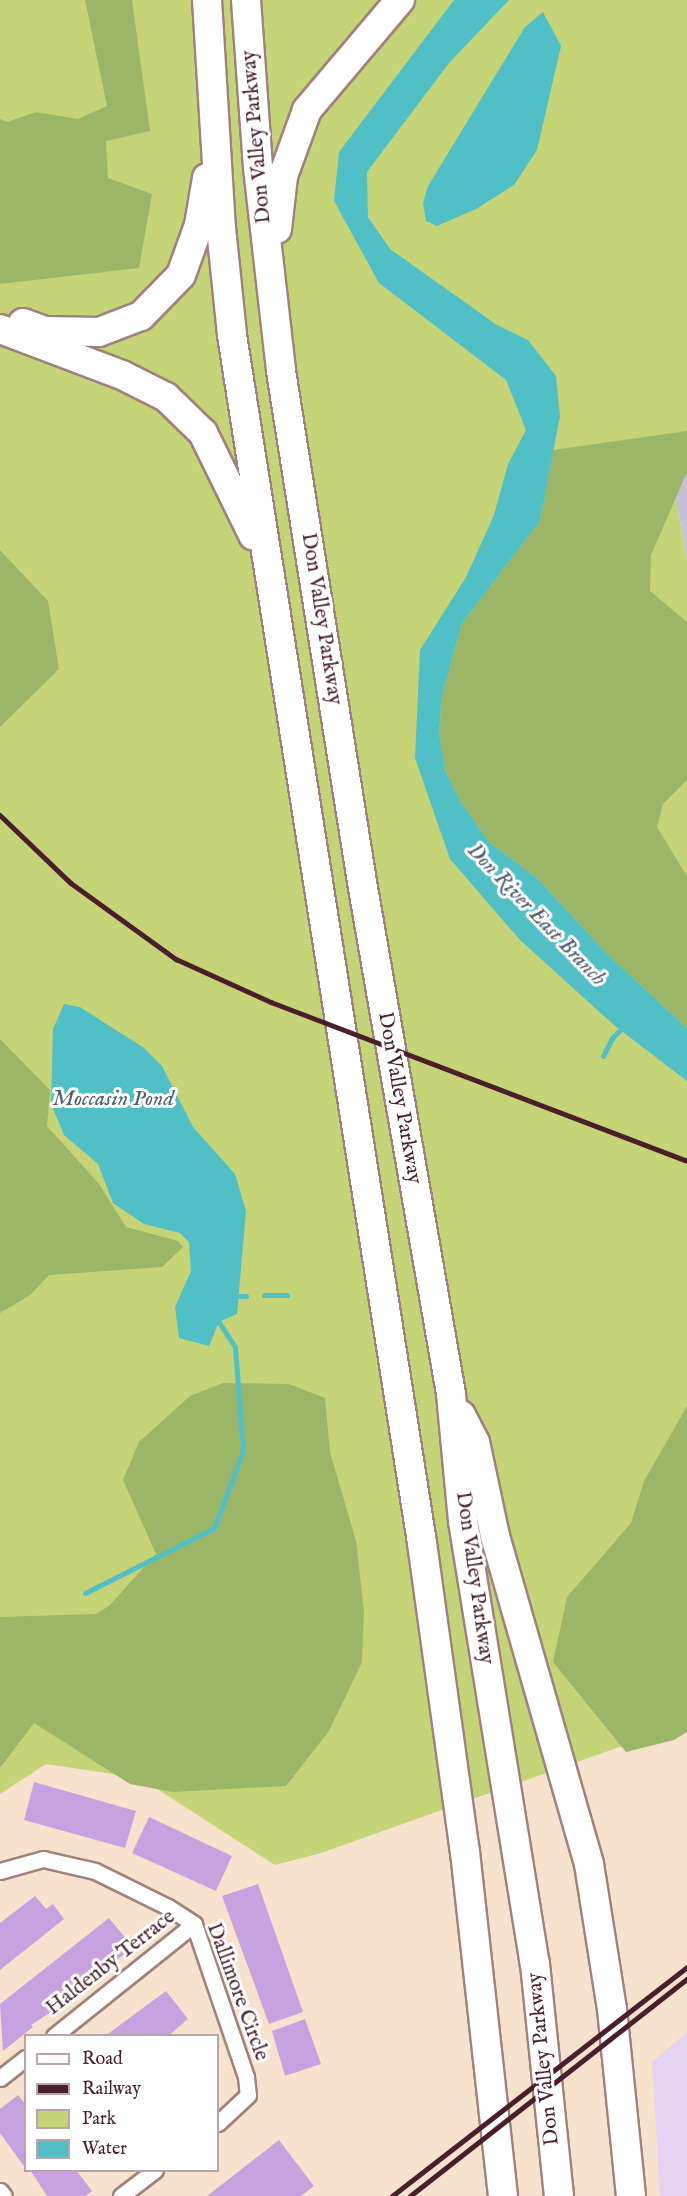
<!DOCTYPE html>
<html>
<head>
<meta charset="utf-8">
<style>
	body { margin:0 }
	#map { position:relative; width:687px; height:2196px; overflow:hidden; background:#f7e3cd; font-family:"IM FELL English",serif }
	div>[style] { position:absolute }
	[style*='--x'] { left:calc(var(--x)*1px); top:calc(var(--y)*1px); width:calc(var(--w)*1px); rotate:calc(var(--a)*1deg) }
	.built>* { inset:0; background:#e4d3f1 }
	.industrial>* { inset:0; background:#c6c0d9 }
	.green>* { inset:0; background:#c5d476 }
	.forest>* { inset:0; background:#9cb667 }
	.water>* { inset:0; background:#51c0c6 }
	.stream>* { height:5px; margin:-2.5px; padding:0 2.5px; transform-origin:2.5px; border-radius:2.5px; background:#51c0c6 }
	.building>* { inset:0; background:#c8a2e0 }
	.roads { filter:drop-shadow(2px 0 #a0817c) drop-shadow(-2px 0 #a0817c) drop-shadow(0 2px #a0817c) drop-shadow(0 -2px #a0817c) }
	.street>* { height:15px; margin:-7.5px; padding:0 7.5px; transform-origin:7.5px; border-radius:7.5px; background:#fff }
	.highway>* { height:28px; margin:-14px; padding:0 14px; transform-origin:14px; border-radius:14px; background:#fff }
	.rail>* { height:4.5px; margin:-2.25px; padding:0 2.25px; transform-origin:2.25px; border-radius:2.25px; background:#4a1f2b }
	span { translate:-50% -50%; white-space:nowrap; text-align:center; line-height:1.15; -webkit-text-stroke:6px #fff; paint-order:stroke }
	.street-label { font-size:21px; color:#4a1f2b }
	.water-label { font-size:22px; color:#4d5f69; font-style:italic }
	.legend { position:absolute; left:24px; top:2034px; width:195px; height:138px; box-sizing:border-box; background:#fff; border:2px solid #b7a5aa; margin:0; padding:8px 10px; list-style:none; font-size:18px; color:#4a1f2b }
	.legend li { display:flex; align-items:center; gap:12px; height:30px }
	.legend b { width:30px; border:2px solid #b7a5aa }
</style>
</head>
<body>
<div id="map">
	<div class="built">
		<div style="clip-path:polygon(687px 2032px,687px 2196px,660px 2196px,652px 2062px)"></div>
	</div>
	<div class="industrial">
		<div style="clip-path:polygon(687px 450px,687px 559px,670px 468px)"></div>
	</div>
	<div class="green">
		<div style="clip-path:polygon(0 0,687px 0,687px 450px,670px 468px,687px 559px,687px 1723px,321px 1853px,275px 1865px,140px 1778px,46px 1764px,0 1794px)"></div>
	</div>
	<div class="forest">
		<div style="clip-path:polygon(85px 0,132px 0,150px 131px,106px 141px,108px 178px,152px 194px,139px 268px,0 284px,0 119px,7px 122px,36px 112px,78px 119px,107px 106px)"></div>
		<div style="clip-path:polygon(687px 431px,687px 472px,651px 555px,650px 591px,687px 622px,687px 780px,663px 804px,657px 827px,687px 876px,687px 1028px,607px 954px,538px 879px,489px 842px,460px 801px,445px 770px,439px 733px,442px 696px,462px 623px,540px 521px,553px 450px)"></div>
		<div style="clip-path:polygon(0 550px,48px 601px,59px 669px,0 727px)"></div>
		<div style="clip-path:polygon(0 1039px,50px 1090px,47px 1126px,99px 1184px,126px 1227px,178px 1241px,183px 1247px,162px 1267px,49px 1275px,30px 1295px,0 1313px)"></div>
		<div style="clip-path:polygon(223px 1383px,289px 1384px,325px 1398px,330px 1452px,356px 1541px,364px 1612px,362px 1662px,329px 1731px,286px 1786px,173px 1792px,130px 1784px,34px 1723px,0 1768px,0 1617px,96px 1614px,109px 1606px,156px 1554px,123px 1480px,139px 1442px,190px 1396px)"></div>
		<div style="clip-path:polygon(687px 1406px,687px 1732px,674px 1740px,626px 1752px,553px 1662px,567px 1597px,631px 1523px,644px 1481px)"></div>
	</div>
	<div class="water">
		<div style="clip-path:polygon(454px 0,509px 0,449px 63px,367px 172px,368px 217px,390px 249px,497px 325px,528px 340px,556px 376px,560px 416px,540px 521px,462px 623px,442px 696px,439px 733px,445px 770px,460px 801px,489px 842px,538px 879px,607px 954px,687px 1028px,687px 1081px,615px 1026px,520px 940px,450px 859px,415px 758px,420px 650px,466px 577px,494px 515px,508px 464px,526px 430px,506px 380px,379px 283px,334px 201px,339px 152px)"></div>
		<div style="clip-path:polygon(543px 12px,561px 46px,537px 150px,514px 185px,476px 209px,437px 226px,426px 221px,423px 203px,428px 186px,525px 27px)"></div>
		<div style="clip-path:polygon(64px 1004px,80px 1007px,144px 1048px,162px 1066px,193px 1127px,235px 1174px,246px 1211px,237px 1314px,219px 1322px,209px 1346px,179px 1338px,175px 1307px,191px 1271px,189px 1242px,180px 1233px,144px 1224px,113px 1203px,98px 1164px,64px 1135px,51px 1104px,53px 1029px)"></div>
	</div>
	<div class="stream">
		<div style="--x:603;--y:1056;--w:20;--a:-63"></div>
		<div style="--x:612;--y:1038;--w:17;--a:-45"></div>
		<div style="--x:264;--y:1295;--w:23;--a:0"></div>
		<div style="--x:239;--y:1296;--w:7;--a:0"></div>
		<div style="--x:85;--y:1593;--w:144;--a:-26.7"></div>
		<div style="--x:214;--y:1528;--w:82;--a:-69.4"></div>
		<div style="--x:243;--y:1451;--w:104;--a:-94.4"></div>
		<div style="--x:235;--y:1347;--w:30;--a:-123"></div>
	</div>
	<div class="building">
		<div style="clip-path:polygon(34px 1782px,136px 1811px,125px 1848px,24px 1820px)"></div>
		<div style="clip-path:polygon(149px 1817px,232px 1856px,216px 1891px,132px 1853px)"></div>
		<div style="clip-path:polygon(258px 1884px,303px 2012px,269px 2024px,222px 1896px)"></div>
		<div style="clip-path:polygon(35px 1896px,46px 1909px,53px 1904px,64px 1919px,0 1970px,0 1923px)"></div>
		<div style="clip-path:polygon(109px 1918px,132px 1946px,126px 1953px,55px 2006px,57px 2008px,31px 2025px,33px 2027px,3px 2051px,0 2004px)"></div>
		<div style="clip-path:polygon(166px 1991px,188px 2019px,168px 2036px,105px 2036px)"></div>
		<div style="clip-path:polygon(305px 2019px,321px 2064px,285px 2076px,272px 2031px)"></div>
		<div style="clip-path:polygon(18px 2095px,26px 2105px,26px 2169px,0 2133px,0 2109px)"></div>
		<div style="clip-path:polygon(279px 2140px,314px 2186px,301px 2196px,207px 2196px)"></div>
		<div style="clip-path:polygon(30px 2170px,76px 2170px,92px 2191px,85px 2196px,47px 2196px)"></div>
	</div>
	<div class="roads">
		<div class="street">
			<div style="--x:0;--y:1871;--w:45;--a:-15.6"></div>
			<div style="--x:43;--y:1859;--w:53;--a:13"></div>
			<div style="--x:95;--y:1871;--w:81;--a:26.3"></div>
			<div style="--x:168;--y:1907;--w:31;--a:33"></div>
			<div style="--x:194;--y:1924;--w:162;--a:71.2"></div>
			<div style="--x:246;--y:2077;--w:18;--a:84"></div>
			<div style="--x:248;--y:2095;--w:41;--a:137"></div>
			<div style="--x:54;--y:2036;--w:179;--a:-38.7"></div>
			<div style="--x:0;--y:2078;--w:33;--a:-38"></div>
			<div style="--x:0;--y:2191;--w:6;--a:51"></div>
			<div style="--x:121;--y:2196;--w:43;--a:-37.4"></div>
		</div>
		<div class="highway">
			<div style="--x:207;--y:0;--w:228;--a:86.5"></div>
			<div style="--x:221;--y:228;--w:108;--a:84.1"></div>
			<div style="--x:232;--y:335;--w:1223;--a:81.06"></div>
			<div style="--x:422;--y:1543;--w:312;--a:82.1"></div>
			<div style="--x:465;--y:1852;--w:346;--a:83.7"></div>
			<div style="--x:246;--y:0;--w:168;--a:85.9"></div>
			<div style="--x:258;--y:168;--w:204;--a:83.5"></div>
			<div style="--x:281;--y:371;--w:523;--a:80.99"></div>
			<div style="--x:363;--y:888;--w:514;--a:80.13"></div>
			<div style="--x:451;--y:1394;--w:128;--a:84.6"></div>
			<div style="--x:463;--y:1521;--w:449;--a:80.8"></div>
			<div style="--x:535;--y:1964;--w:233;--a:84.1"></div>
			<div style="--x:277;--y:229;--w:53;--a:-83.5"></div>
			<div style="--x:283;--y:176;--w:70;--a:-70"></div>
			<div style="--x:307;--y:110;--w:144;--a:-49.8"></div>
			<div style="--x:23;--y:323;--w:23;--a:20"></div>
			<div style="--x:45;--y:331;--w:54;--a:1.1"></div>
			<div style="--x:99;--y:332;--w:45;--a:-20.9"></div>
			<div style="--x:141;--y:316;--w:57;--a:-45.7"></div>
			<div style="--x:181;--y:275;--w:53;--a:-70.2"></div>
			<div style="--x:199;--y:225;--w:48;--a:-80.3"></div>
			<div style="--x:0;--y:329;--w:130;--a:20.7"></div>
			<div style="--x:122;--y:375;--w:49;--a:26.6"></div>
			<div style="--x:166;--y:397;--w:52;--a:44.2"></div>
			<div style="--x:203;--y:433;--w:114;--a:63.9"></div>
			<div style="--x:461;--y:1415;--w:30;--a:63"></div>
			<div style="--x:475;--y:1442;--w:96;--a:78"></div>
			<div style="--x:495;--y:1536;--w:341;--a:74"></div>
			<div style="--x:589;--y:1864;--w:147;--a:81"></div>
			<div style="--x:612;--y:2009;--w:188;--a:84.2"></div>
		</div>
	</div>
	<div class="rail">
		<div style="--x:0;--y:815;--w:98;--a:43.8"></div>
		<div style="--x:71;--y:883;--w:130;--a:35.9"></div>
		<div style="--x:176;--y:959;--w:104;--a:24.4"></div>
		<div style="--x:271;--y:1002;--w:445;--a:20.9"></div>
		<div style="--x:392;--y:2196;--w:373;--a:-37.8"></div>
		<div style="--x:410;--y:2196;--w:352;--a:-38.1"></div>
	</div>
	<div class="street-label">
		<span style="left:257px;top:137px;rotate:-95deg">Don Valley Parkway</span>
		<span style="left:321px;top:619px;rotate:81deg">Don Valley Parkway</span>
		<span style="left:399px;top:1098px;rotate:80deg">Don Valley Parkway</span>
		<span style="left:474px;top:1578px;rotate:82deg">Don Valley Parkway</span>
		<span style="left:111px;top:1963px;rotate:-38deg">Haldenby Terrace</span>
		<span style="left:237px;top:1992px;rotate:70deg">Dallimore Circle</span>
		<span style="left:544px;top:2059px;rotate:-96deg">Don Valley Parkway</span>
	</div>
	<div class="water-label">
		<span style="left:536px;top:915px;rotate:46deg">Don River East Branch</span>
		<span style="left:113px;top:1100px">Moccasin Pond</span>
	</div>
	<ul class="legend">
	<li><b style="height:8px;background:#fff"></b>Road</li>
	<li><b style="height:8px;background:#4a1f2b"></b>Railway</li>
	<li><b style="height:16px;background:#c5d476"></b>Park</li>
	<li><b style="height:16px;background:#51c0c6"></b>Water</li>
	</ul>
</div>
</body>
</html>
